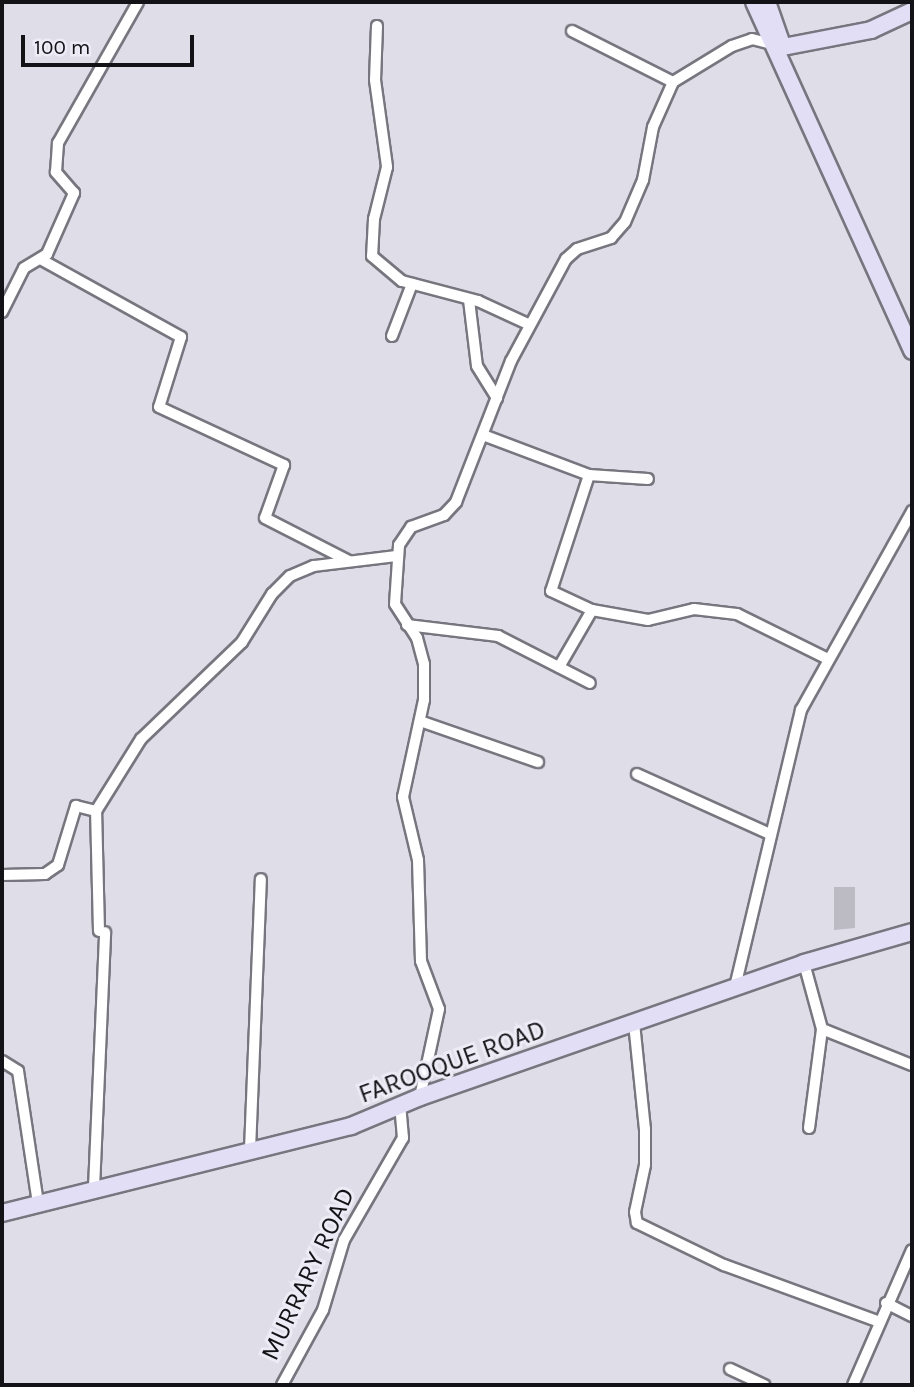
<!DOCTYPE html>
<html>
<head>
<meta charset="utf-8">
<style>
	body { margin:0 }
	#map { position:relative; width:914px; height:1387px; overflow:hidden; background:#dfdee8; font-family:Karla,sans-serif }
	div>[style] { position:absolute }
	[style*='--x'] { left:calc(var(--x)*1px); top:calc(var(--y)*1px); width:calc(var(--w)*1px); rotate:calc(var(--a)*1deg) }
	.building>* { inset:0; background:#bcbbc4 }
	.roads { filter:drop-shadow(2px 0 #77767f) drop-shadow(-2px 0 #77767f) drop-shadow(0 2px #77767f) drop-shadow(0 -2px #77767f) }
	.street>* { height:10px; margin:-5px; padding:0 5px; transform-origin:5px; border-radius:5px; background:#fff }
	.secondary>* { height:16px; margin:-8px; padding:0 8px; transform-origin:8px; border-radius:8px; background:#e2def5 }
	span { translate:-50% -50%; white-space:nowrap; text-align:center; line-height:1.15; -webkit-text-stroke:6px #edebf5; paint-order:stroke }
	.street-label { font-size:26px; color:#131216 }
	.frame { position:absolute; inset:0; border:4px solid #131216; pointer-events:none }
	.scale { position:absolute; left:21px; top:35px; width:173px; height:32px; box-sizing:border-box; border:4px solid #131216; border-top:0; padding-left:9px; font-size:21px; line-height:24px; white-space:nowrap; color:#131216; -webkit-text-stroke:5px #edebf5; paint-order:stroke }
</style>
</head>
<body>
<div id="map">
	<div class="building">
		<div style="clip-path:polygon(834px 887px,855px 887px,855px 928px,834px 930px)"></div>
	</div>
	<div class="roads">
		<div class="street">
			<div style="--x:377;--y:26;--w:54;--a:92.1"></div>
			<div style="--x:375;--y:80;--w:88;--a:82.1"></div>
			<div style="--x:387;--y:167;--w:54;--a:104"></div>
			<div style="--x:374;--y:219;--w:37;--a:93"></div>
			<div style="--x:372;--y:256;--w:39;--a:40"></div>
			<div style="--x:402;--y:281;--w:79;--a:14.7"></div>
			<div style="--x:478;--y:301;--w:55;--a:24.7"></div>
			<div style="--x:572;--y:31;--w:113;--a:26.8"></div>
			<div style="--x:42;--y:260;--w:159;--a:29"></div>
			<div style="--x:181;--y:337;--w:73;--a:107.4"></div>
			<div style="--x:159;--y:407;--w:138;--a:24.9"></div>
			<div style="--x:284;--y:465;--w:56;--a:109.7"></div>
			<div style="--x:265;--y:518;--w:94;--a:27.1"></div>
			<div style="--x:469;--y:300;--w:66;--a:83.1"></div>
			<div style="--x:477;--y:366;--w:38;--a:58"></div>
			<div style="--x:2;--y:312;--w:49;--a:-63.4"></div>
			<div style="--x:24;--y:268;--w:27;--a:-31"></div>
			<div style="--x:47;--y:254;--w:67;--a:-66.1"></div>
			<div style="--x:74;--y:193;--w:28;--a:-131"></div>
			<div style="--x:56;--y:172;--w:29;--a:-86"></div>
			<div style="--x:58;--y:143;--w:162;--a:-60.4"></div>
			<div style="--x:392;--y:336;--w:56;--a:-69"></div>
			<div style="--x:483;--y:435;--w:113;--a:20.7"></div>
			<div style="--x:589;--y:475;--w:59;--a:3.9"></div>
			<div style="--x:589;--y:475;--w:122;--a:108.1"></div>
			<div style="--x:551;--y:591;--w:45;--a:24.9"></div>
			<div style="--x:407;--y:625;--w:92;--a:6.9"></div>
			<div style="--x:498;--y:636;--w:103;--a:27.1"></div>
			<div style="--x:559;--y:667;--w:66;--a:-59.9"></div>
			<div style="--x:592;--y:610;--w:57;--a:10.1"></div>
			<div style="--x:648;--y:620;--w:47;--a:-13.4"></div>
			<div style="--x:694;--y:609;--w:43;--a:6.6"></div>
			<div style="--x:737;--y:614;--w:102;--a:26.3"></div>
			<div style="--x:420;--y:721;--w:125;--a:19.2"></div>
			<div style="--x:637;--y:774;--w:146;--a:24.3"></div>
			<div style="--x:2;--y:875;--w:43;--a:-1.3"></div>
			<div style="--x:45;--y:874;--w:16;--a:-35"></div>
			<div style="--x:58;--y:865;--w:62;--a:-73"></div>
			<div style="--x:76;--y:806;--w:21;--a:14"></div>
			<div style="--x:99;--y:931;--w:120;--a:-91.4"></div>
			<div style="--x:96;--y:811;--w:85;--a:-58"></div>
			<div style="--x:141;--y:739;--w:140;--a:-43.8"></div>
			<div style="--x:242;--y:642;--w:57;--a:-58"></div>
			<div style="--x:272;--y:594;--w:25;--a:-45"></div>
			<div style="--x:290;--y:576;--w:26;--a:-23"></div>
			<div style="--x:314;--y:566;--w:84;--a:-6.9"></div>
			<div style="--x:804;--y:963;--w:68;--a:74.7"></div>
			<div style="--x:822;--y:1029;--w:97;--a:21.8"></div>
			<div style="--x:735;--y:987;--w:285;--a:-76.6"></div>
			<div style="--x:801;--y:710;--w:228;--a:-60.8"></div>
			<div style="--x:634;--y:1023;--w:107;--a:84.1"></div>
			<div style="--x:645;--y:1129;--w:36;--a:90"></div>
			<div style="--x:645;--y:1165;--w:48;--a:102"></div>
			<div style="--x:635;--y:1212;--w:11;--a:80"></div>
			<div style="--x:637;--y:1223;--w:97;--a:25.8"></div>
			<div style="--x:724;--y:1265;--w:163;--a:20.1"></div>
			<div style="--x:2;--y:1061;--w:19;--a:32"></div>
			<div style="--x:18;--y:1071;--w:134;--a:81.4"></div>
			<div style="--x:420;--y:1097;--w:90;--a:-77.8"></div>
			<div style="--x:439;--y:1009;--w:51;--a:-110.6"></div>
			<div style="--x:421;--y:961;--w:101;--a:-91.7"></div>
			<div style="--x:418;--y:860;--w:65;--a:-103.4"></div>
			<div style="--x:403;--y:797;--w:99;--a:-77.8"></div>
			<div style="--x:424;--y:700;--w:36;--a:-90"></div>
			<div style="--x:424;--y:664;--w:27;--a:-105"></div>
			<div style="--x:417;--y:638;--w:40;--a:-122.9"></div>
			<div style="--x:395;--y:604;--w:59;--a:-86.1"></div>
			<div style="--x:399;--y:545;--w:22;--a:-56"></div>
			<div style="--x:411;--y:527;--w:35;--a:-20"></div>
			<div style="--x:444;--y:515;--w:18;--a:-47"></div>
			<div style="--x:456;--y:502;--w:151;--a:-68.7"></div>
			<div style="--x:511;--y:361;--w:116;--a:-61.7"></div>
			<div style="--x:566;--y:259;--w:15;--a:-42"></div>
			<div style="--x:577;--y:249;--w:36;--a:-18"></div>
			<div style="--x:611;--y:238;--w:21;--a:-49"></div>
			<div style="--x:625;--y:222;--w:46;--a:-66.8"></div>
			<div style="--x:643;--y:180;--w:54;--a:-79.3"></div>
			<div style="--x:653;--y:127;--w:49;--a:-66"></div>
			<div style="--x:673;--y:82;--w:69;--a:-31.4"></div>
			<div style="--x:732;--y:46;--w:21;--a:-19"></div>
			<div style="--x:752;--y:39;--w:25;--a:14"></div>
			<div style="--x:809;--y:1128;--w:100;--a:-82.5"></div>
			<div style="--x:250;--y:1150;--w:271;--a:-87.7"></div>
			<div style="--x:94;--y:1188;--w:256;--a:-87.5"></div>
			<div style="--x:886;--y:1303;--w:29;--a:27"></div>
			<div style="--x:730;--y:1369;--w:38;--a:25"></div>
			<div style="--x:282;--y:1385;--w:85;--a:-61.3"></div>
			<div style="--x:323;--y:1310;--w:73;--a:-73.3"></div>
			<div style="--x:344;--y:1240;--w:118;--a:-60"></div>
			<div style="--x:403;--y:1138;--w:33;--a:-95"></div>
			<div style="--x:853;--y:1385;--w:147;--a:-66.4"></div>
		</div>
		<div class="secondary">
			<div style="--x:754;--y:2;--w:383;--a:65.6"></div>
			<div style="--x:767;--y:2;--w:42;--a:70.7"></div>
			<div style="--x:783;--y:47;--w:90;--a:-10.9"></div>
			<div style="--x:871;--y:30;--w:45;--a:-24.9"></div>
			<div style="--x:2;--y:1213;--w:360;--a:-14"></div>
			<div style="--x:351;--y:1126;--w:75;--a:-22.8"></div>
			<div style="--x:420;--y:1097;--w:407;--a:-19.2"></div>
			<div style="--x:804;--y:963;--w:112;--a:-16"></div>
		</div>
	</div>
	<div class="street-label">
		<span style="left:452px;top:1062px;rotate:-20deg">FAROOQUE ROAD</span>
		<span style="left:308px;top:1274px;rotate:-65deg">MURRARY ROAD</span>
	</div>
	<div class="frame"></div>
	<div class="scale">100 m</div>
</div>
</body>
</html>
